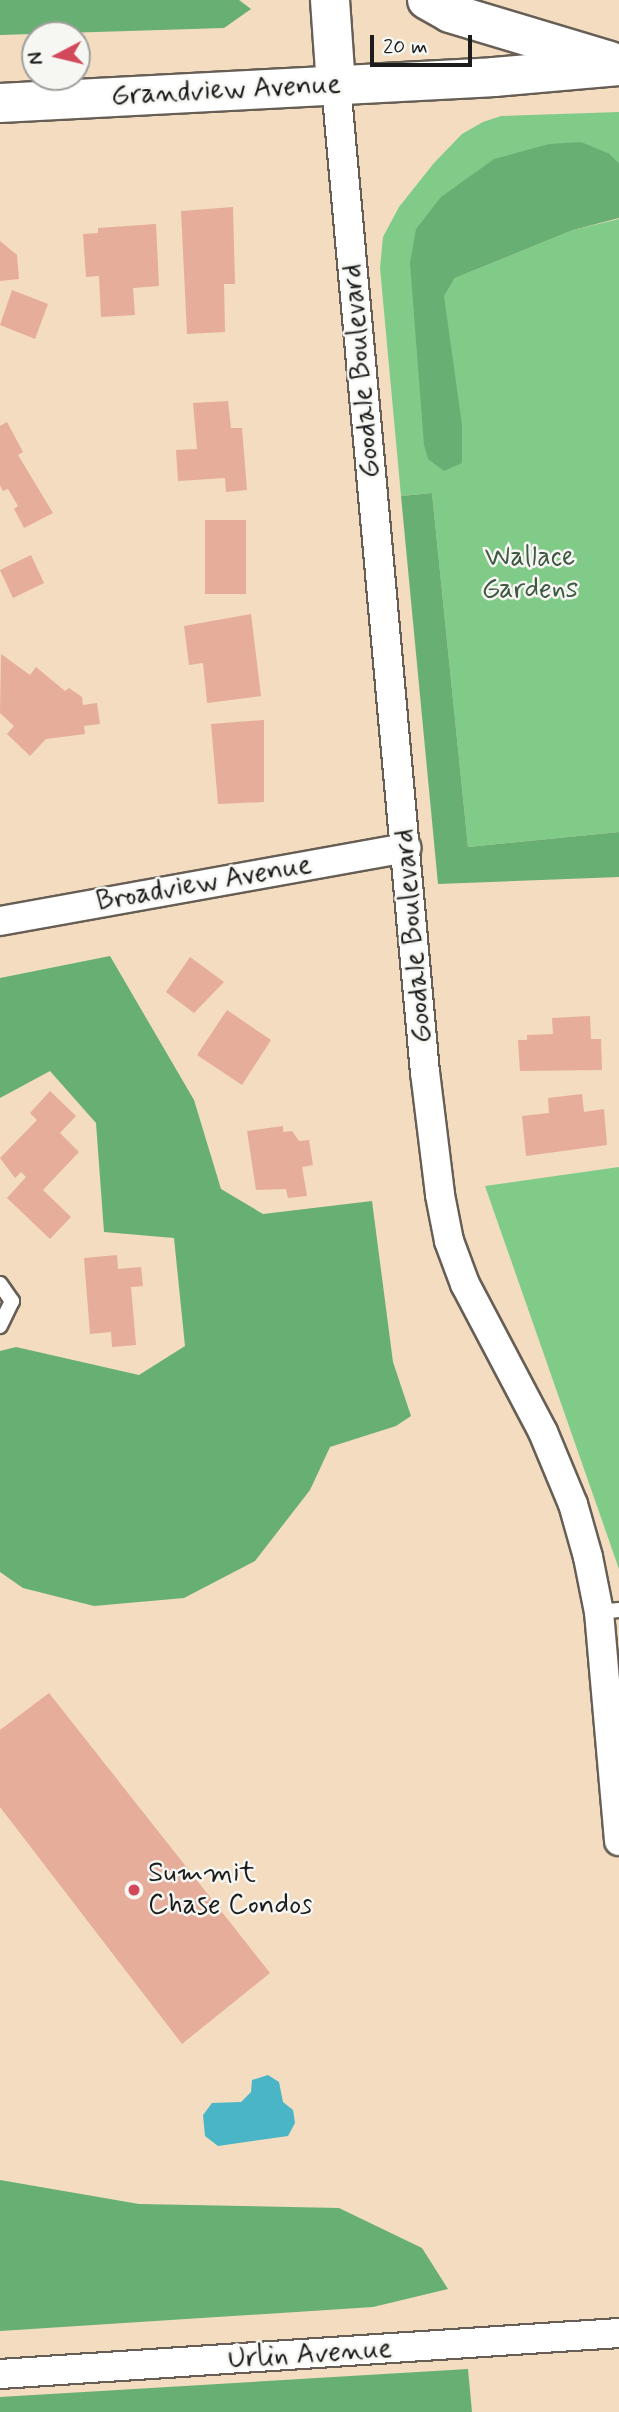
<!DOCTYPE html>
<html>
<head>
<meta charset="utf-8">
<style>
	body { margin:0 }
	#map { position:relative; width:619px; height:2412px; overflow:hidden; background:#f3dcbf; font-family:Mynerve,sans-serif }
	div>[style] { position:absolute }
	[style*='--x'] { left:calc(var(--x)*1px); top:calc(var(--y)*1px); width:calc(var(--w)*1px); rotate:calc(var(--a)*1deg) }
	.green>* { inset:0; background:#81cb88 }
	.forest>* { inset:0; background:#68af74 }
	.water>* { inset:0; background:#49b5c7 }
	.building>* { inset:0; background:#e6ad9b }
	.roads { filter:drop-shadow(2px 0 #675f55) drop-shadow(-2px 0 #675f55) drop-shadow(0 2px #675f55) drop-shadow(0 -2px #675f55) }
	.service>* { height:14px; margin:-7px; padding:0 7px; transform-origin:7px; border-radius:7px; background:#fff }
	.minor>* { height:28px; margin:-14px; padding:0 14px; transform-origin:14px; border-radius:14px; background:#fff }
	.secondary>* { height:38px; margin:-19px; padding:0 19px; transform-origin:19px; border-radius:19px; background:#fff }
	.dots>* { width:19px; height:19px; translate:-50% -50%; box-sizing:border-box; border:4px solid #f6f6f2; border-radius:50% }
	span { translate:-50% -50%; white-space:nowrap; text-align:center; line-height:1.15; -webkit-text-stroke:5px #f6f6f2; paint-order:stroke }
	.street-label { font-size:28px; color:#1c1c1c }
	.park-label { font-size:28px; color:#3f5942 }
	.poi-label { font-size:28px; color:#1c1c1c }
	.left { translate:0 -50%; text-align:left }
	.north { position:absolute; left:21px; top:21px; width:70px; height:70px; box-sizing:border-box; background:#f6f6f2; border:2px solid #9f9f9c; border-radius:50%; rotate:263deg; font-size:19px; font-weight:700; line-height:28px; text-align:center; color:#1c1c1c }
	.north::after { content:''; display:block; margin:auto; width:24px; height:32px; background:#d1495b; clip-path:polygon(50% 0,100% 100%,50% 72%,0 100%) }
	.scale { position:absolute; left:370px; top:35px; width:102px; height:32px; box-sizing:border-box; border:4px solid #1c1c1c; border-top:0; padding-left:9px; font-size:21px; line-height:24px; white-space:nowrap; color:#1c1c1c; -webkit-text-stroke:5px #f6f6f2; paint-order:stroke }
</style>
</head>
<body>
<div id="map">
	<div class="green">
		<div style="clip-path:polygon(619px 112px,619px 163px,610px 154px,416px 229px,444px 307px,443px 297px,455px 278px,573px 230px,619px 219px,619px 832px,468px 847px,432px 493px,401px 496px,380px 268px,383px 237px,399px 207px,434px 163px,462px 134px,483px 122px,501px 116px)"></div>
		<div style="clip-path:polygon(619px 1167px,619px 1569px,485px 1186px)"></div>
	</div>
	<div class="forest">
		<div style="clip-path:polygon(0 0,239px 0,251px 9px,224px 28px,0 35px)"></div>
		<div style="clip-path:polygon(581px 142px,610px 154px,619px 163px,619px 218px,573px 230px,455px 278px,444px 296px,462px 425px,462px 463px,444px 471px,428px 459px,424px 445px,410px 263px,416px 229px,441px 197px,494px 159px,549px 144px)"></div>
		<div style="clip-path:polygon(432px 493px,468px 847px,619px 832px,619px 877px,438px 884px,401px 496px)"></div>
		<div style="clip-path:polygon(110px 956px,194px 1100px,221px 1189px,263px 1214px,372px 1201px,393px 1362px,411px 1416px,396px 1426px,330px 1447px,310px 1490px,255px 1561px,184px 1598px,94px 1606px,23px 1588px,0 1572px,0 1351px,16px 1347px,139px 1375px,185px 1346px,174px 1238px,104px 1232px,96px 1123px,50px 1071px,0 1098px,0 978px)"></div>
		<div style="clip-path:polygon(0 2180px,139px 2204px,339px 2208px,422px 2248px,448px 2289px,373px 2307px,0 2331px)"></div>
		<div style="clip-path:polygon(468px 2369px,472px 2412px,0 2412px,0 2397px)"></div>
	</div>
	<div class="water">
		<div style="clip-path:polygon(268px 2075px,279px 2082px,283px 2102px,293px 2110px,295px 2123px,288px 2136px,218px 2146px,205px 2136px,203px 2115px,212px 2103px,241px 2102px,251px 2092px,252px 2080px)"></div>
	</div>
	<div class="building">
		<div style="clip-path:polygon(233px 207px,235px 284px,224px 284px,225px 332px,187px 334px,181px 211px)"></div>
		<div style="clip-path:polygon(156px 224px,159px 286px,133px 288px,135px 315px,101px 317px,99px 276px,86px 277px,83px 234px,98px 233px,98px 228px)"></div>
		<div style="clip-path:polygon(0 241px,17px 255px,19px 279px,0 281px)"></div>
		<div style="clip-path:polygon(12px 290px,48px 304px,35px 339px,0 325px)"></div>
		<div style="clip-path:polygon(228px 401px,231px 428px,242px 428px,247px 490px,226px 492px,225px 478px,178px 481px,176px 450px,197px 449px,193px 403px)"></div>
		<div style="clip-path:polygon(7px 422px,23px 452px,18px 455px,53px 513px,24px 528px,14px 509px,18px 506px,8px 489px,3px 491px,0 485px,0 426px)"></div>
		<div style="clip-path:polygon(205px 520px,246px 520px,246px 594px,205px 594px)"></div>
		<div style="clip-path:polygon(31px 555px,44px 583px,13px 598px,0 570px)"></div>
		<div style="clip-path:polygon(251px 614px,261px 696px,207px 703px,203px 663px,189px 665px,184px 626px)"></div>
		<div style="clip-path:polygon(1px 654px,30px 675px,36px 667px,65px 691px,69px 688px,82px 697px,83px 705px,97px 703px,100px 724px,84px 726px,85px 734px,46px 739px,30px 756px,7px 734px,14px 726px,0 713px)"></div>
		<div style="clip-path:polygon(264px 720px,264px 802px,218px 804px,211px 724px)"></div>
		<div style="clip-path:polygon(190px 957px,224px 982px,194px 1013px,166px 992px)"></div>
		<div style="clip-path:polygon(227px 1010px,271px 1040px,242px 1085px,197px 1055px)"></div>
		<div style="clip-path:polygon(590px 1016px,591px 1039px,601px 1039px,602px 1070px,520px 1071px,518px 1040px,527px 1040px,527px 1035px,553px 1034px,552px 1018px)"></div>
		<div style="clip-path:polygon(50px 1091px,76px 1116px,60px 1133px,79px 1152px,43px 1190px,71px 1217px,50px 1239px,7px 1198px,26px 1177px,21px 1172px,15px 1178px,0 1158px,37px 1120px,30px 1113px)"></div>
		<div style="clip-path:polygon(582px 1094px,584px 1112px,604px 1109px,607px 1145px,526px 1156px,522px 1116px,549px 1113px,548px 1098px)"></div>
		<div style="clip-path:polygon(283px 1126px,283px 1132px,292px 1131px,299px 1141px,309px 1140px,313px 1165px,302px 1167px,307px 1196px,288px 1198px,286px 1189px,256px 1190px,247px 1131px)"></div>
		<div style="clip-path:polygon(117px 1255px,118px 1269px,141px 1267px,143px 1286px,131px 1287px,136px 1345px,112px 1347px,111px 1332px,90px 1334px,84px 1258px)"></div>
		<div style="clip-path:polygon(49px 1693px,270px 1973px,182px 2044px,0 1807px,0 1730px)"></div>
	</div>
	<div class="roads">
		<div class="service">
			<div style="--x:0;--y:1284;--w:21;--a:55"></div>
			<div style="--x:12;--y:1301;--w:28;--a:116"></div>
			<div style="--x:599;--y:1612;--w:20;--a:-6"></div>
		</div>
		<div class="minor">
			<div style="--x:336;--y:85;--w:991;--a:84.85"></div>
			<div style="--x:425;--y:1072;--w:124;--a:83"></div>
			<div style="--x:440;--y:1195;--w:47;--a:78.9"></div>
			<div style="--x:449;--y:1241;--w:46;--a:69.6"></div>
			<div style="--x:465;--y:1284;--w:167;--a:62.2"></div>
			<div style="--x:543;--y:1432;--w:78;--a:67.4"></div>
			<div style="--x:573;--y:1504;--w:55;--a:74.2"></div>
			<div style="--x:588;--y:1557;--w:56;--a:78.7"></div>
			<div style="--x:599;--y:1612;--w:230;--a:85"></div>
			<div style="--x:0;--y:921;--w:413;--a:-10.2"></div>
			<div style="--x:0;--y:2374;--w:620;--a:-3.79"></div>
		</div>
		<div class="secondary">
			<div style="--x:330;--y:0;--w:85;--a:86"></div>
			<div style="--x:427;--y:0;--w:26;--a:29"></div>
			<div style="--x:450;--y:13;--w:167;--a:16.7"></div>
			<div style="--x:0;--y:103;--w:495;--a:-3"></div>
			<div style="--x:494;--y:77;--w:125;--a:-5"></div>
		</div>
	</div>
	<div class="dots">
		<div style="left:134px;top:1890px;background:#d1495b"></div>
	</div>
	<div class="street-label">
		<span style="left:226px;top:91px;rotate:-3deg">Grandview Avenue</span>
		<span style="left:362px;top:371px;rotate:-95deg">Goodale Boulevard</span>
		<span style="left:204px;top:884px;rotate:-10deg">Broadview Avenue</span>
		<span style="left:414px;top:936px;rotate:-95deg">Goodale Boulevard</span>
		<span style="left:310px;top:2355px;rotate:-4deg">Urlin Avenue</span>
	</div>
	<div class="park-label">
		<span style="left:530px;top:574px">Wallace<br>Gardens</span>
	</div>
	<div class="poi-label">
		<span class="left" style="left:148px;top:1890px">Summit<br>Chase Condos</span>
	</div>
	<div class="north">N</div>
	<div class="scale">20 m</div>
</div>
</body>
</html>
